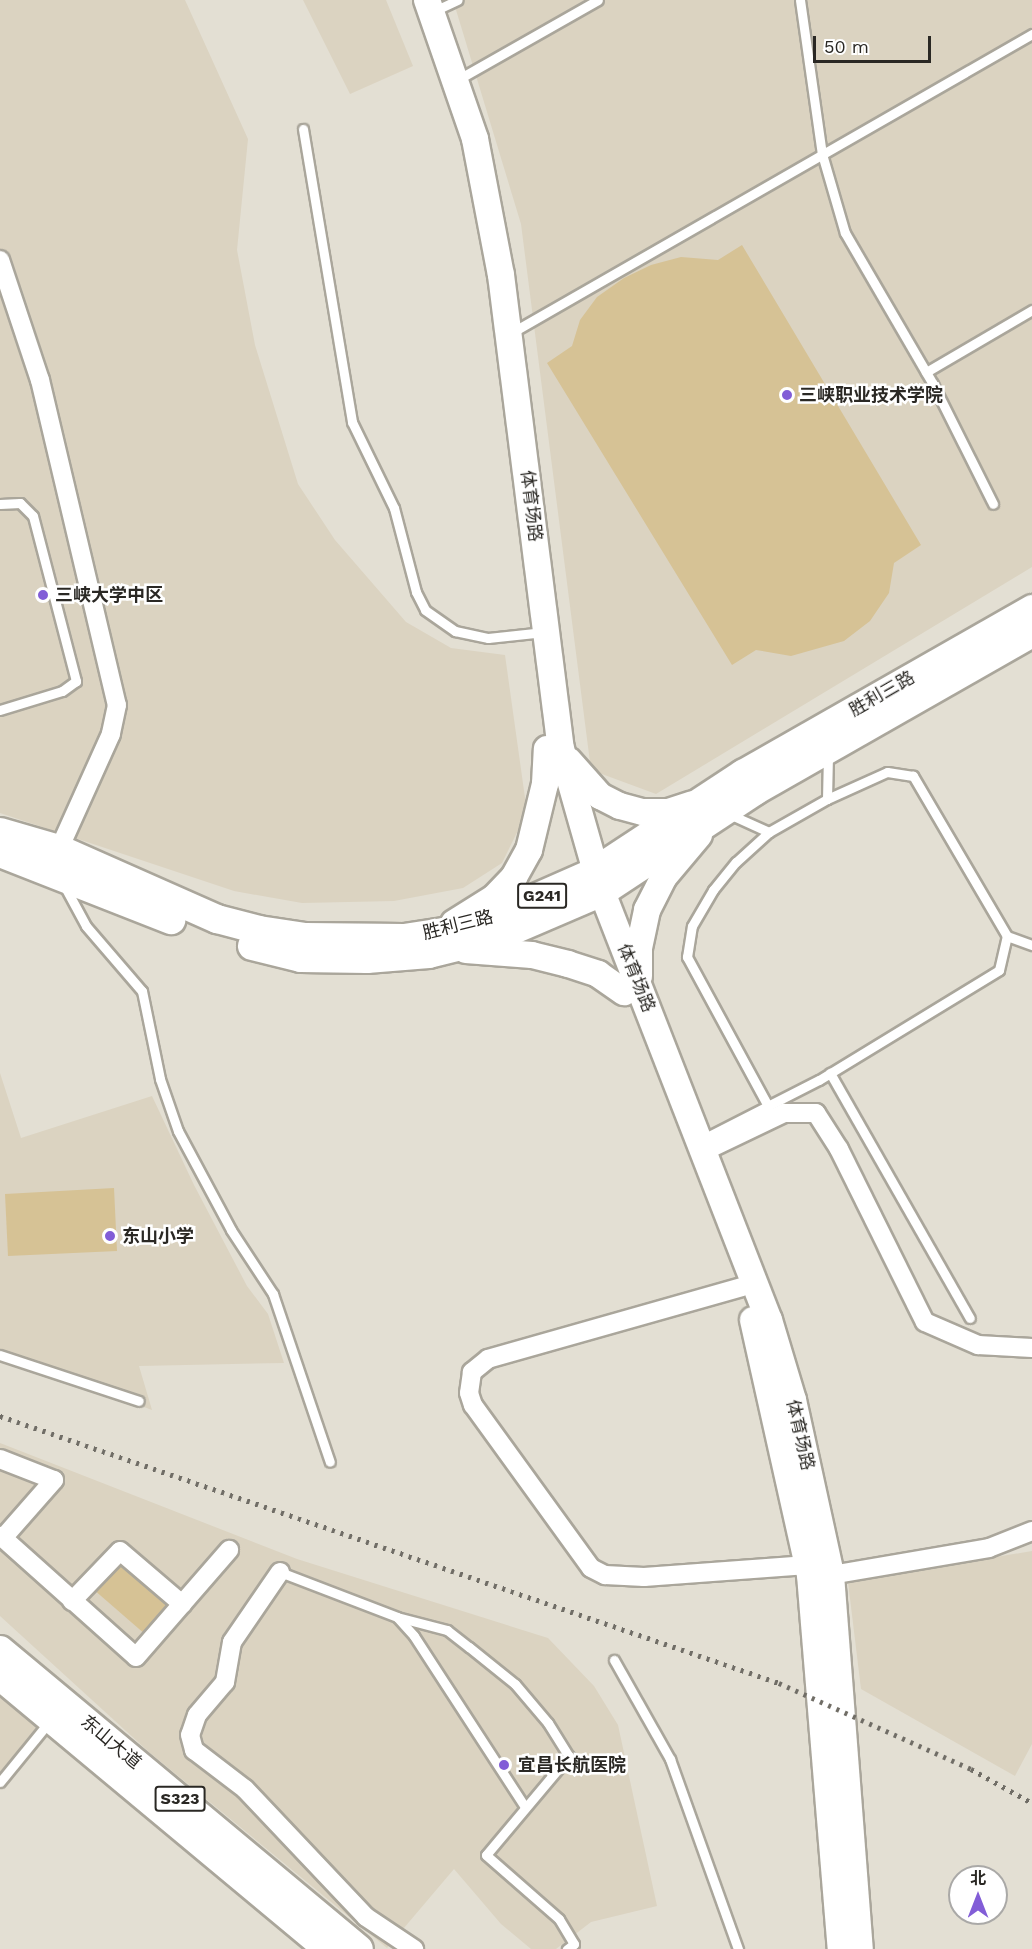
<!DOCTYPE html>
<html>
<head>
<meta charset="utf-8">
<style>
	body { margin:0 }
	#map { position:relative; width:1032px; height:1949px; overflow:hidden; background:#e3dfd3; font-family:"Work Sans","Noto Sans SC",sans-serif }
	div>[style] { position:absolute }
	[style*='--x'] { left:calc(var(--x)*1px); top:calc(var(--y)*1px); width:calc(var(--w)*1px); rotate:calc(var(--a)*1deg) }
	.built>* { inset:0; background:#dbd3c1 }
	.green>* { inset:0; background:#d6c295 }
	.roads { filter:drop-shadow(2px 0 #aaa69b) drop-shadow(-2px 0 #aaa69b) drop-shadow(0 2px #aaa69b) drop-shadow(0 -2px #aaa69b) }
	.lane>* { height:9px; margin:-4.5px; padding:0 4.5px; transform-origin:4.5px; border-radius:4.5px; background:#fff }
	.street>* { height:18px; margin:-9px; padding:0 9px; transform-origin:9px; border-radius:9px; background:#fff }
	.secondary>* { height:26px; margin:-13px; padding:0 13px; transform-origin:13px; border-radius:13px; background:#fff }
	.primary>* { height:28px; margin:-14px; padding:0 14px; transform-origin:14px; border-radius:14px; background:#fff }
	.rail>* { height:4.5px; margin-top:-2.25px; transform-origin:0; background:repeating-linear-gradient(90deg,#706d66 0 3px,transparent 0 9px) }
	.dots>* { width:16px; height:16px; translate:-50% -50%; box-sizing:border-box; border:3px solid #fff; border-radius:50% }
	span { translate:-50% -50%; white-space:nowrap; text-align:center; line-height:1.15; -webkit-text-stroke:5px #fff; paint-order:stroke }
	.shield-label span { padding:2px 4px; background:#fff; border:2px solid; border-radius:4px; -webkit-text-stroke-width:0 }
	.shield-label { font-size:16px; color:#2a2824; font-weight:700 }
	.poi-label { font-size:18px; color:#2a2824; font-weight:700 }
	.left { translate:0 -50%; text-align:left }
	.street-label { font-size:18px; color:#2a2824 }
	.north { position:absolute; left:948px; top:1865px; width:60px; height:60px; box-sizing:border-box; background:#fff; border:2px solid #aaa9a7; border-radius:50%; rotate:0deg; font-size:16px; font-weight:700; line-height:24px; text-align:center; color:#2a2824 }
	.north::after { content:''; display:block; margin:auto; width:21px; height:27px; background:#825dd7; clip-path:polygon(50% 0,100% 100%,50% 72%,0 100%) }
	.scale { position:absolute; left:813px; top:36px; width:118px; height:27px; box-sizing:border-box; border:3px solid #2a2824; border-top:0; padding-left:8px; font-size:18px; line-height:21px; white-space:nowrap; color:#2a2824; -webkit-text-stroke:4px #fff; paint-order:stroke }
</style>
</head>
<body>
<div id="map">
	<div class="built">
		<div style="clip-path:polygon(0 0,185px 0,248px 139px,237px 250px,255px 345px,298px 484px,335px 540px,406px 622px,451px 648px,505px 655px,527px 812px,502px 863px,463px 888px,394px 901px,302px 903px,234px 891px,0 813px)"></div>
		<div style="clip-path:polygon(303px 0,386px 0,413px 66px,350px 94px)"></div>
		<div style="clip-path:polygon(453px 0,1032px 0,1032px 567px,656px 794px,591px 770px,521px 224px)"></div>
		<div style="clip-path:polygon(0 1073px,21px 1138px,152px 1096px,194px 1185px,247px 1286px,268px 1314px,284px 1363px,139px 1366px,152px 1410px,0 1353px)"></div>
		<div style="clip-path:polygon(0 1443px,297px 1559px,548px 1638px,594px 1686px,618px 1725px,657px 1906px,591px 1922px,556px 1949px,531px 1949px,501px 1924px,454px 1869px,387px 1948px,149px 1752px,0 1616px)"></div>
		<div style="clip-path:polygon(1032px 1551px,1032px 1744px,1015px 1776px,861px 1689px,848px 1582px)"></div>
		<div style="clip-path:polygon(0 1691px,43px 1729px,0 1787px)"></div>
	</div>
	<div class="green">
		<div style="clip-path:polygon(742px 245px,921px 545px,894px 563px,889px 593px,870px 621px,844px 641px,791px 656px,756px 650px,732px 665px,547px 363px,572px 346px,580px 320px,597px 297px,624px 278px,651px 265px,681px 257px,718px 260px)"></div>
		<div style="clip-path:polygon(114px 1188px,117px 1251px,8px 1256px,5px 1194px)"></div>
		<div style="clip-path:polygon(121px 1556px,175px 1603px,146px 1635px,93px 1589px)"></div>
	</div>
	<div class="roads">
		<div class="lane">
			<div style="--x:800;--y:0;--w:156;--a:81.9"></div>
			<div style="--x:822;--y:154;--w:82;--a:73.8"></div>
			<div style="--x:845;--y:233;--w:175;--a:59.8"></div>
			<div style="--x:933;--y:384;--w:134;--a:63.4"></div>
			<div style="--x:434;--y:11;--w:26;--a:-25"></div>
			<div style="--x:457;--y:80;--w:162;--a:-29.6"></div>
			<div style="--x:303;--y:129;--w:297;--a:80.5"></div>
			<div style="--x:352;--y:422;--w:96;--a:64"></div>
			<div style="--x:394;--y:508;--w:87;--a:75.3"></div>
			<div style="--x:416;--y:592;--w:20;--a:63"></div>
			<div style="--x:425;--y:610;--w:37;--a:35"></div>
			<div style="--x:455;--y:631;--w:34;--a:12"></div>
			<div style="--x:488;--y:638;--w:47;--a:-6.1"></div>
			<div style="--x:511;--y:333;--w:601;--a:-29.85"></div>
			<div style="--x:926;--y:372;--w:123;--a:-30.3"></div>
			<div style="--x:0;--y:504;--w:20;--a:-3"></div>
			<div style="--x:20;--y:503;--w:18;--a:45"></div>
			<div style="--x:33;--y:516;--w:171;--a:75.4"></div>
			<div style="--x:76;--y:681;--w:17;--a:144"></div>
			<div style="--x:62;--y:691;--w:65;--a:163"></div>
			<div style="--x:729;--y:814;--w:44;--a:24.2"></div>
			<div style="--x:769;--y:832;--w:67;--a:-29.6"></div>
			<div style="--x:827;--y:799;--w:43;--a:-88.7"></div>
			<div style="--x:65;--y:887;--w:44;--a:61.7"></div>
			<div style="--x:86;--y:926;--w:86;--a:49.3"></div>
			<div style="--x:142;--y:991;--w:90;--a:78.4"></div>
			<div style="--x:160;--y:1079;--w:55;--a:70.9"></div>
			<div style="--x:178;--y:1131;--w:112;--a:61.8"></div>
			<div style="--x:231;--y:1230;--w:77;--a:56.7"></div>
			<div style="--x:273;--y:1294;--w:177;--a:71.3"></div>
			<div style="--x:1007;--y:936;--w:27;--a:20"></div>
			<div style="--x:830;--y:1073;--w:282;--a:60.3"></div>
			<div style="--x:768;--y:1106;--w:170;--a:-118.5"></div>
			<div style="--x:687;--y:957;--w:31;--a:-81"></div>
			<div style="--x:692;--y:926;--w:42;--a:-59.7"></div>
			<div style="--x:713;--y:890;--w:36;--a:-51"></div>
			<div style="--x:736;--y:862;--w:45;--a:-42.3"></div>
			<div style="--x:701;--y:1140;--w:132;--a:-27"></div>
			<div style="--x:819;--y:1080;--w:211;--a:-31.4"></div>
			<div style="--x:999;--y:970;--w:35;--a:-77"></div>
			<div style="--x:1007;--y:936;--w:186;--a:-120.4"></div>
			<div style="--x:913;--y:776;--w:26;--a:-171"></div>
			<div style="--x:887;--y:772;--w:66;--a:155.8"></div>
			<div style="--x:0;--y:1355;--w:146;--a:18.3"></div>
			<div style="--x:280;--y:1572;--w:125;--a:21"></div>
			<div style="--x:397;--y:1617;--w:25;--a:48"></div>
			<div style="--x:414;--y:1636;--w:204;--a:57"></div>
			<div style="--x:397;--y:1617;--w:52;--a:14.6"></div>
			<div style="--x:447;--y:1630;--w:28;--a:38"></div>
			<div style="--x:469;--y:1647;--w:59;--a:38.8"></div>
			<div style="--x:515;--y:1684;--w:51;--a:49.8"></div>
			<div style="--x:548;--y:1723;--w:39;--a:58"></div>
			<div style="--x:569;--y:1756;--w:129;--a:130"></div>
			<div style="--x:486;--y:1855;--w:97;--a:41.2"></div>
			<div style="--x:559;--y:1919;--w:29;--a:59"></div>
			<div style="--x:574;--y:1944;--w:9;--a:144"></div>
			<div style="--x:614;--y:1660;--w:114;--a:60.5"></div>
			<div style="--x:670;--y:1759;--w:202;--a:70.3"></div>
			<div style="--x:0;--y:1782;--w:77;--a:-50.8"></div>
		</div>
		<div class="street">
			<div style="--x:0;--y:260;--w:126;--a:71.6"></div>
			<div style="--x:40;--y:380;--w:334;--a:76.7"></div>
			<div style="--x:117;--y:705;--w:30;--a:102"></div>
			<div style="--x:111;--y:734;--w:126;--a:114.3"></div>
			<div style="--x:705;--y:1151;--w:88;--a:-25.7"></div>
			<div style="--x:784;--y:1113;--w:32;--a:0"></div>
			<div style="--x:816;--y:1113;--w:43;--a:57.4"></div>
			<div style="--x:839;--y:1149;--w:193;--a:63.6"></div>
			<div style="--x:925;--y:1322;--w:58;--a:23.5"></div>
			<div style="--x:978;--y:1345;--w:54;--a:3.2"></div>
			<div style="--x:742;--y:1287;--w:264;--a:164.2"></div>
			<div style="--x:488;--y:1359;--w:21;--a:141"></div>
			<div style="--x:472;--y:1372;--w:21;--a:98"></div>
			<div style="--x:469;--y:1393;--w:13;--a:72"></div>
			<div style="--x:473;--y:1405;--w:201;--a:54.1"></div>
			<div style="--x:591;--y:1568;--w:16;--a:27"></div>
			<div style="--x:605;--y:1575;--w:39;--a:3"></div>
			<div style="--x:644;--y:1577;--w:164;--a:-4.2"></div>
			<div style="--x:0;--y:1459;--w:58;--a:21.3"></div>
			<div style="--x:54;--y:1480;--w:77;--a:131.3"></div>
			<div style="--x:3;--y:1538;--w:4;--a:-146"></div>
			<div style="--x:3;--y:1538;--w:178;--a:41.8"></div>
			<div style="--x:136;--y:1657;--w:142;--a:-49"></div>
			<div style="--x:280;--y:1572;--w:85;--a:124.4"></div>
			<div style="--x:232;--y:1642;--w:41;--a:99.9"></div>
			<div style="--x:225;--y:1682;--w:43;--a:130.3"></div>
			<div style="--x:197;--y:1715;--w:21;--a:109"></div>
			<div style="--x:190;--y:1735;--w:16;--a:75"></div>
			<div style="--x:194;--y:1750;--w:64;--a:37.4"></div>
			<div style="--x:245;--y:1789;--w:176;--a:46.6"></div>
			<div style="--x:366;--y:1917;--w:58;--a:33.7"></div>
			<div style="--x:831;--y:1575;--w:160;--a:-9.7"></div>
			<div style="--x:989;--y:1548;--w:46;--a:-21.6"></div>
			<div style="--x:72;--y:1601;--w:69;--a:-46.2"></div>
			<div style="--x:120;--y:1551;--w:82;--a:40.5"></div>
		</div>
		<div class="secondary">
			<div style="--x:427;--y:0;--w:147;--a:70.9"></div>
			<div style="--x:475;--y:139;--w:138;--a:79.2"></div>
			<div style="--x:501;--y:275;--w:474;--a:82.8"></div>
			<div style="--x:560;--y:745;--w:153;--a:74.1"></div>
			<div style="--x:602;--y:892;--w:459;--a:68.7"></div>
			<div style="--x:769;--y:1320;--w:84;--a:73.3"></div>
			<div style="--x:793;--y:1400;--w:179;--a:77.7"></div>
			<div style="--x:831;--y:1575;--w:375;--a:85.6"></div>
			<div style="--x:569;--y:761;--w:47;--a:48.5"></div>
			<div style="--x:600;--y:796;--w:22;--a:27"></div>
			<div style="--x:620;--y:806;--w:24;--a:15"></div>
			<div style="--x:643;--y:812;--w:25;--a:0"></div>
			<div style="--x:668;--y:812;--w:25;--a:-18"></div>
			<div style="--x:454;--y:923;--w:47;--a:-32"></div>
			<div style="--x:494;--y:898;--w:29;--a:-46"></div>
			<div style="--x:514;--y:877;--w:31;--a:-61"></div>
			<div style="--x:529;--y:850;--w:68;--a:-76.4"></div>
			<div style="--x:545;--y:784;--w:35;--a:-87"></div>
			<div style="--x:466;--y:950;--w:66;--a:4.3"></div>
			<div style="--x:532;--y:955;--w:37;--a:14"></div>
			<div style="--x:568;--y:964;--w:32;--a:18"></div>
			<div style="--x:598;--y:974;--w:32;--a:35"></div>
			<div style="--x:639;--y:976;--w:28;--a:-90"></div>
			<div style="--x:639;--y:948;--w:39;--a:-78"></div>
			<div style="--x:647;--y:910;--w:36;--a:-63"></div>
			<div style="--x:663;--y:878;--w:56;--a:-50.1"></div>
			<div style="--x:753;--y:1320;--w:261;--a:77.4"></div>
			<div style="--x:810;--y:1575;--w:375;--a:85.3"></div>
		</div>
		<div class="primary">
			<div style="--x:0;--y:832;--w:61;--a:16.1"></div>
			<div style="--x:59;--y:849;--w:173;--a:23.9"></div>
			<div style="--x:217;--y:919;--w:43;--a:14.7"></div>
			<div style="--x:259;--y:930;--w:47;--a:8.7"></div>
			<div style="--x:305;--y:937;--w:99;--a:0.6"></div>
			<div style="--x:404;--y:938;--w:46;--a:-8.8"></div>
			<div style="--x:449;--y:931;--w:43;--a:-17.6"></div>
			<div style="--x:490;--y:918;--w:111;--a:-23.8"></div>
			<div style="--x:592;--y:873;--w:181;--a:-33.3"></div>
			<div style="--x:743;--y:774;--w:333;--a:-29.7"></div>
			<div style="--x:0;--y:853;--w:184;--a:21.4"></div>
			<div style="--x:252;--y:946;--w:50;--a:13.8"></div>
			<div style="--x:301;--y:958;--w:66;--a:0.9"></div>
			<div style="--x:367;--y:959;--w:62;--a:-4.6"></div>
			<div style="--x:429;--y:954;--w:70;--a:-14"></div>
			<div style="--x:497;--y:937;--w:114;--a:-23.2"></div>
			<div style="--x:602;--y:892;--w:183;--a:-33.4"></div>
			<div style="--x:755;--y:791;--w:319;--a:-29.7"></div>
			<div style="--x:0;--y:1650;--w:467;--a:39.8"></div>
			<div style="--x:0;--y:1676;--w:427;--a:39.8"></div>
		</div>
	</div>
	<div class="rail">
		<div style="--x:0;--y:1416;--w:823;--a:18.92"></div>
		<div style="--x:779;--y:1683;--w:210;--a:24.1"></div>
		<div style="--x:971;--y:1769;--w:70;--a:29.1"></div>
	</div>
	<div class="dots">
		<div style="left:787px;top:395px;background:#825dd7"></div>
		<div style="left:43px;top:595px;background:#825dd7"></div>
		<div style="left:110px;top:1236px;background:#825dd7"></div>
		<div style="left:504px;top:1765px;background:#825dd7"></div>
	</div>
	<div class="shield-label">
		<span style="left:542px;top:896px">G241</span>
		<span style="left:180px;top:1799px">S323</span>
	</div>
	<div class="poi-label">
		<span class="left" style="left:799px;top:395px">三峡职业技术学院</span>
		<span class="left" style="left:55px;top:595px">三峡大学中区</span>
		<span class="left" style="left:122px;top:1236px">东山小学</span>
		<span class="left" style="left:518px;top:1765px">宜昌长航医院</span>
	</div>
	<div class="street-label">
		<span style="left:531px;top:506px;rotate:83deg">体育场路</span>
		<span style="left:882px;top:694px;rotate:-30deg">胜利三路</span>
		<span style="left:458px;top:925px;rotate:-14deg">胜利三路</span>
		<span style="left:636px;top:978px;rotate:68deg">体育场路</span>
		<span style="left:800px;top:1435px;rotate:77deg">体育场路</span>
		<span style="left:111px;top:1742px;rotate:40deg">东山大道</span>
	</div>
	<div class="north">北</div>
	<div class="scale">50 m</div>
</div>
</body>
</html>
